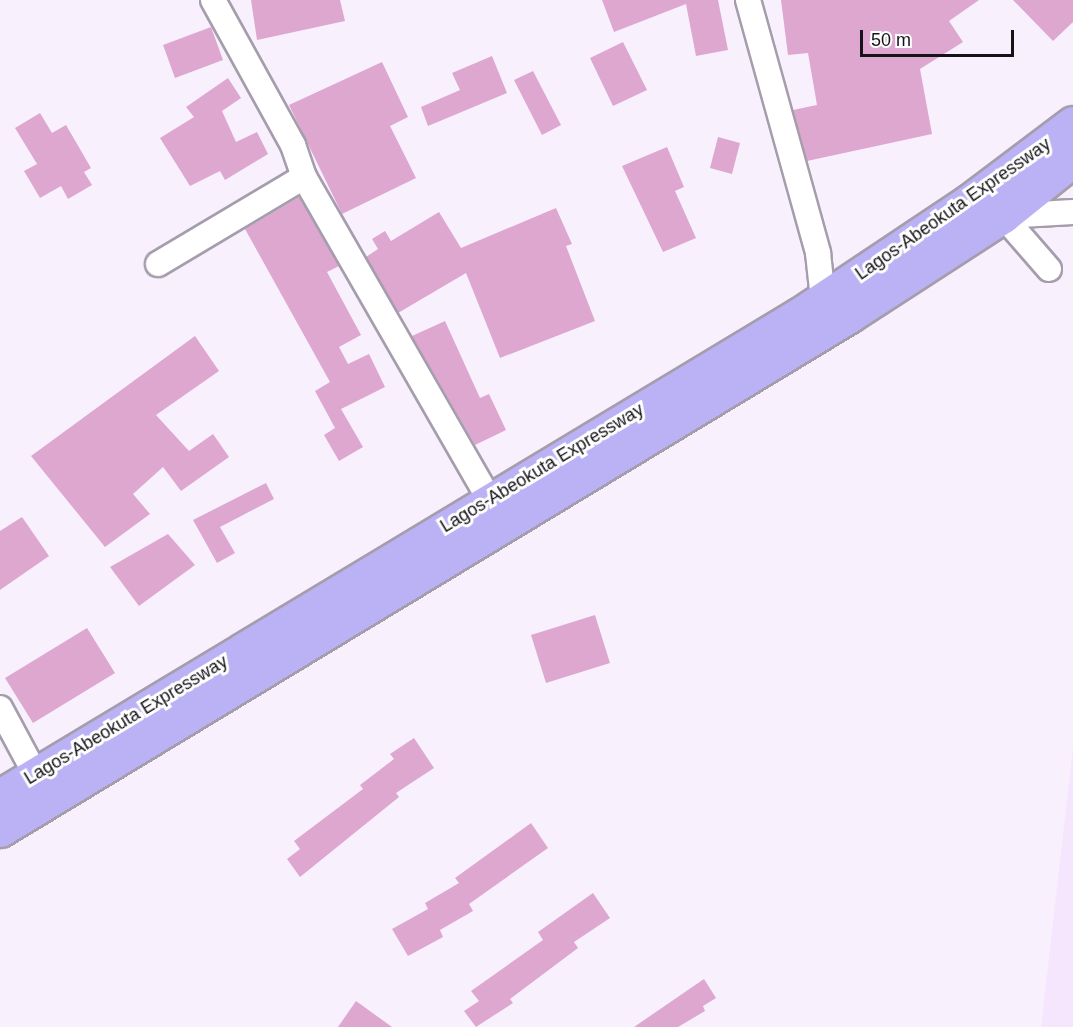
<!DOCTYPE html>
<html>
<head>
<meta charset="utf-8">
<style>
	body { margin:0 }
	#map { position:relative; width:1073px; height:1027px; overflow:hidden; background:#f9f0fe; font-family:Helvetica,sans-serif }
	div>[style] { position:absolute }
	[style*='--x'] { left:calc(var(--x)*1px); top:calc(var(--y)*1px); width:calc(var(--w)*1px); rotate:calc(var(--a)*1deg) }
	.built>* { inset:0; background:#f5e6fe }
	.building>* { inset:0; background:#dda7d0 }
	.roads { filter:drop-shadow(2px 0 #a69dac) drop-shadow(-2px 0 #a69dac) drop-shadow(0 2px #a69dac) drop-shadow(0 -2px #a69dac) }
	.street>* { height:24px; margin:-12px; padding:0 12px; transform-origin:12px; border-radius:12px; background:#fff }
	.highway>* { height:33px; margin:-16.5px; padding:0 16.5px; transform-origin:16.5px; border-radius:16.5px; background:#bbb2f5 }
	span { translate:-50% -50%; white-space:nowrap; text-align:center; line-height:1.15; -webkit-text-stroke:6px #fff; paint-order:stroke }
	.street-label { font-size:18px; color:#161319 }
	.scale { position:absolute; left:860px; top:30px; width:154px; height:27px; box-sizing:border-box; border:3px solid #161319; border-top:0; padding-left:8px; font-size:18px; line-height:21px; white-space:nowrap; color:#161319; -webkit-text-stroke:4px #fff; paint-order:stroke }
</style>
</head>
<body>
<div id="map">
	<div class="built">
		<div style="clip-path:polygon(1073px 747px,1073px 1027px,1041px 1027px)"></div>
	</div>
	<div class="building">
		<div style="clip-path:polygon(251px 0,340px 0,345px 21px,257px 40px)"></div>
		<div style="clip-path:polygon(602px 0,718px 0,728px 50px,696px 56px,686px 4px,614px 32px)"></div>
		<div style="clip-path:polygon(781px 0,979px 0,949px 21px,963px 42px,920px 69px,932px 134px,807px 161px,793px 110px,817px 105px,808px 53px,788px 55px)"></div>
		<div style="clip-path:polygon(1013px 0,1073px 0,1073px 22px,1053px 41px)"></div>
		<div style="clip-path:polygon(211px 27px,223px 60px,175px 78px,163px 45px)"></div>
		<div style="clip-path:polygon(623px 42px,647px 90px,613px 106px,590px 58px)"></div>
		<div style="clip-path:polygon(492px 56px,507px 93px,428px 126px,421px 107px,460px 90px,452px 73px)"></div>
		<div style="clip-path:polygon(382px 62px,408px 117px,390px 126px,416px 178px,342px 214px,289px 105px)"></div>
		<div style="clip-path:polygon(533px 71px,561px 125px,542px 135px,514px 80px)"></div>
		<div style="clip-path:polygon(228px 78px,241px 98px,222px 111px,236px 142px,257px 132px,268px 154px,225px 180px,220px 171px,190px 186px,160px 138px,194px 117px,186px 107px)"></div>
		<div style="clip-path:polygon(40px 113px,52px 133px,66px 125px,91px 168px,84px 172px,92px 185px,68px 199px,61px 186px,40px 198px,24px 171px,37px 164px,15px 128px)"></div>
		<div style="clip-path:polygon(718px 137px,740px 143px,732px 174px,710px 168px)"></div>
		<div style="clip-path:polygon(667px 147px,684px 187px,675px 191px,696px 238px,663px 252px,622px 166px)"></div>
		<div style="clip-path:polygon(299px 197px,339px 266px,327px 272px,361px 335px,339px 347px,348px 364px,369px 354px,385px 387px,341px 409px,363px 447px,339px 461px,324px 435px,335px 428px,315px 391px,330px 382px,245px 229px)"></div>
		<div style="clip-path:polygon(556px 208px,572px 244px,566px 246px,595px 321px,500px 358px,466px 273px,398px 313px,366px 257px,378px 249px,372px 239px,385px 231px,391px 241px,439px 212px,461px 248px)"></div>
		<div style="clip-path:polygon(445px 321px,480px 398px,489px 394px,506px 430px,475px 445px,412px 336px)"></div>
		<div style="clip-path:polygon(195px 336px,219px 371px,156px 415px,189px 451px,213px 434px,229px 457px,181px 491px,163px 467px,133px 494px,150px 514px,105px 547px,31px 456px)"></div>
		<div style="clip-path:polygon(266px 483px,274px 499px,220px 527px,235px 553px,217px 563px,193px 520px)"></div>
		<div style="clip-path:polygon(22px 517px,49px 556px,0 590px,0 531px)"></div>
		<div style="clip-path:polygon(168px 534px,195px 565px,139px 606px,110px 567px)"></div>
		<div style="clip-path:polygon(595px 615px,610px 663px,546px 683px,531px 635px)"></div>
		<div style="clip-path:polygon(87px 628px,115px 673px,33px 723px,5px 678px)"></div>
		<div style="clip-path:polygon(414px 738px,434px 768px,396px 793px,399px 797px,300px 877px,287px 859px,300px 849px,294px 841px,363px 789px,360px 785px,394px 759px,390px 754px)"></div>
		<div style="clip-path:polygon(531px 823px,548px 848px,469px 904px,473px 911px,440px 930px,443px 937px,408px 956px,392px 929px,428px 909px,425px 903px,459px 883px,455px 878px)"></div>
		<div style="clip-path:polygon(593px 893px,610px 918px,574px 942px,578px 948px,510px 999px,513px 1003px,476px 1027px,464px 1011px,479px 1001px,471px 991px,543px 940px,538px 932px)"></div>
		<div style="clip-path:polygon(704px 979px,716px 998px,703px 1006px,705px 1011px,678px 1027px,634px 1027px)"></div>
		<div style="clip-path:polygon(356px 1001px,392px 1027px,338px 1027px)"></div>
	</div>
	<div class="roads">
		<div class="street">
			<div style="--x:213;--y:0;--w:166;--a:61.1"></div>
			<div style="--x:293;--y:145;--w:34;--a:71"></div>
			<div style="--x:304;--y:177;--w:371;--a:60.1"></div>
			<div style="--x:748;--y:0;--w:263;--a:74.5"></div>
			<div style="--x:818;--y:253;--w:46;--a:83.8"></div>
			<div style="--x:158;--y:264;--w:170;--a:-30.8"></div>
			<div style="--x:1049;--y:269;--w:70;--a:-131"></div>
			<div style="--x:1003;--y:216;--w:70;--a:-3.3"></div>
			<div style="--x:0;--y:708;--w:76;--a:61.8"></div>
		</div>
		<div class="highway">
			<div style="--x:0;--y:796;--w:934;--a:-31.07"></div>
			<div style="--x:800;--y:314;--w:202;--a:-33.7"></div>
			<div style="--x:968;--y:202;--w:131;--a:-37"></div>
			<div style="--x:0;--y:830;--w:992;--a:-31.19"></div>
			<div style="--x:849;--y:316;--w:184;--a:-33"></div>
			<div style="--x:1003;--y:216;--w:90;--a:-38.7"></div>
		</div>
	</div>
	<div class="street-label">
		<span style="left:953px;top:209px;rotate:-35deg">Lagos-Abeokuta Expressway</span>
		<span style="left:542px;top:468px;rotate:-31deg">Lagos-Abeokuta Expressway</span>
		<span style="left:126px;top:720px;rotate:-31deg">Lagos-Abeokuta Expressway</span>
	</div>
	<div class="scale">50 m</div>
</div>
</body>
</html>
